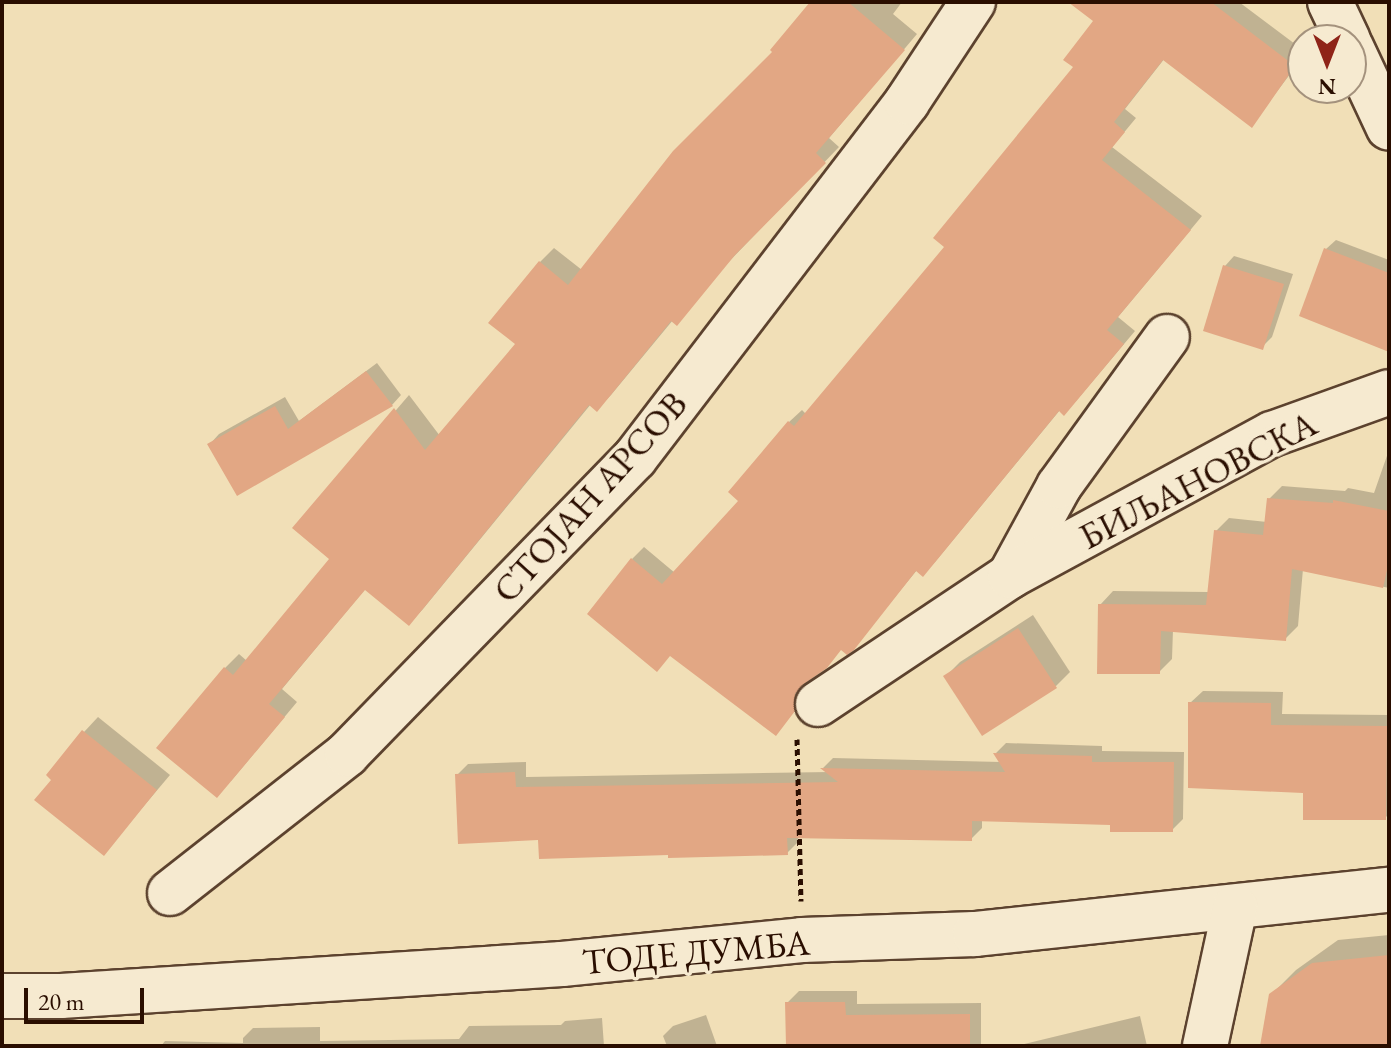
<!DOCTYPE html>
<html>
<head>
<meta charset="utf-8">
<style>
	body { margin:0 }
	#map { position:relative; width:1391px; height:1048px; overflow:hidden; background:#f1dfb7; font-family:"EB Garamond",serif }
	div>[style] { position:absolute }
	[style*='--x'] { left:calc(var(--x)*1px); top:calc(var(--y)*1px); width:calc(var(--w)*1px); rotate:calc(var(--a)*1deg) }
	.shadow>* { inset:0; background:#0003 }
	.building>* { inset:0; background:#e2a784 }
	.path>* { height:5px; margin-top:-2.5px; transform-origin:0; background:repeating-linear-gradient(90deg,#2a0e00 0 6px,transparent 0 10px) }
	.roads { filter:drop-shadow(2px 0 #5c422e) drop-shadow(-2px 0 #5c422e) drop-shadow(0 2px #5c422e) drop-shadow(0 -2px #5c422e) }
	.minor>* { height:44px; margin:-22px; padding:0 22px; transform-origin:22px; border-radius:22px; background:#f6ead0 }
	span { translate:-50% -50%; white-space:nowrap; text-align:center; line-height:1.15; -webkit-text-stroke:7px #f6ead0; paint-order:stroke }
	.street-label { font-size:36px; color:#2a0e00 }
	.frame { position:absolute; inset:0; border:4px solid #2a0e00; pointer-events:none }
	.north { position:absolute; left:1287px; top:24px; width:80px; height:80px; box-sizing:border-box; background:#f6ead0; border:2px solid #a4927d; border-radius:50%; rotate:180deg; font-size:22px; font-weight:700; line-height:32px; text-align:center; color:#2a0e00 }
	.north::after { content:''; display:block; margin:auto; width:28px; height:36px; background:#8f2418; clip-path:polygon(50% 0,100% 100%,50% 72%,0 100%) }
	.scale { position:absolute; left:24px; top:988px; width:120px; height:36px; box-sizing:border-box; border:4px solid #2a0e00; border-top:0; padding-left:10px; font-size:24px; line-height:28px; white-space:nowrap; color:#2a0e00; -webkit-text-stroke:6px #f6ead0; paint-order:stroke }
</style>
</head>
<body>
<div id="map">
	<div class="shadow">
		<div style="clip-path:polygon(812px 2px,902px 2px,893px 14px,917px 34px,829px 138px,839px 147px,673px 320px,611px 395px,597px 409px,591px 404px,423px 609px,409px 624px,366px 588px,282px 689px,297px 702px,231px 781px,225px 668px,239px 654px,247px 661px,331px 559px,295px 528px,409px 395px,440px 436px,517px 344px,540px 262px,554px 248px,582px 270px,775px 51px)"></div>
		<div style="clip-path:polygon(1071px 2px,1239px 2px,1303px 50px,1303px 57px,1251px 126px,1165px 58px,1125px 109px,1136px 118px,1112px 147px,1202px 216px,1118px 317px,1135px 331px,1076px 401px,1060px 410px,935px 562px,923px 574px,917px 570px,853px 648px,842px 648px,807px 679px,806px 697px,776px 733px,671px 654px,632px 559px,644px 547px,675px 573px,741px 500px,789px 422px,802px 410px,807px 415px,947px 247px,1076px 66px,1096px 20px)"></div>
		<div style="clip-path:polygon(1336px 240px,1389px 260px,1389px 316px,1326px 249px)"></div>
		<div style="clip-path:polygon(1234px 256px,1293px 274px,1272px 337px,1262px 347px,1225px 266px)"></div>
		<div style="clip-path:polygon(377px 363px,401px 395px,392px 405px,238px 493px,210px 444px,219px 434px,285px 397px,299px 421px)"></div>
		<div style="clip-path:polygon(1389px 450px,1389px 588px,1303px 569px,1298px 626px,1285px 639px,1173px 630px,1172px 659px,1159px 672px,1100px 605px,1113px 591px,1209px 592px,1216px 531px,1229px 518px,1267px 522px,1269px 499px,1282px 486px,1345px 491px,1348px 488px,1374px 493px)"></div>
		<div style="clip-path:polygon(1033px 615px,1070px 672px,1056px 686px,945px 677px,960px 662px)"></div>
		<div style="clip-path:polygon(1203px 691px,1283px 692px,1282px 714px,1389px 715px,1389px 814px,1385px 818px,1305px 791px,1190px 703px)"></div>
		<div style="clip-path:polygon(98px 717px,170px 775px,104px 853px,54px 780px,84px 732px)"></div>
		<div style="clip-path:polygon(1006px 743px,1102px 746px,1102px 751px,1184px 752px,1183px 819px,1172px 830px,1112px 823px,982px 819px,982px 828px,971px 839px,798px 837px,798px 842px,787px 853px,670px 853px,540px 838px,457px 775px,468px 764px,526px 762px,526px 777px,829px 772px,823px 768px,833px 758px,1001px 762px,996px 753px)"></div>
		<div style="clip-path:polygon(1389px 935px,1389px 1045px,1262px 1046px,1271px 995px,1296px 970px,1338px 940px)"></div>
		<div style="clip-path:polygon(799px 991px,857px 991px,857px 1004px,981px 1003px,981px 1046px,788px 1046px,787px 1003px)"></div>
		<div style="clip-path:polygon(706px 1015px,717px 1046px,667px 1046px,663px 1036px,673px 1026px)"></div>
		<div style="clip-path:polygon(1140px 1016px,1147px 1046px,1016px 1046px)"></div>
		<div style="clip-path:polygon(602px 1018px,604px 1046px,161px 1046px,165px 1041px,243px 1043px,243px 1038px,253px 1028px,320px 1027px,320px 1041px,459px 1039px,469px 1026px,561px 1025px,565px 1021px)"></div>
	</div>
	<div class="building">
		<div style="clip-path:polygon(810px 2px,848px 2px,905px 50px,816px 153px,826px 163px,735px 255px,677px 326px,671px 321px,597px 412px,589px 405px,409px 626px,365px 590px,269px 704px,285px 717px,217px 798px,156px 748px,224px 667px,233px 675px,329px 559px,292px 528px,394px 408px,425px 450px,515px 344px,488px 323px,539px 261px,568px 285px,673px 151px,772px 52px,770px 50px)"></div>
		<div style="clip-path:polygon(1068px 2px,1211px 2px,1295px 66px,1252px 128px,1163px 60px,1114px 122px,1125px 132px,1102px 160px,1191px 230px,1107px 330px,1124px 344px,1064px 416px,1059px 411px,923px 577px,916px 571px,854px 650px,847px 655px,841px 650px,827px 668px,804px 684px,795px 694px,795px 711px,776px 736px,670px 656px,657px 672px,587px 614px,631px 558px,662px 584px,738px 501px,728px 492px,788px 421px,794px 426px,944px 247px,933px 238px,1073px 67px,1063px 60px,1093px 21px)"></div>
		<div style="clip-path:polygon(1324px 248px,1389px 273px,1389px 352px,1299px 316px)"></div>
		<div style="clip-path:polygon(1223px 265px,1284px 284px,1263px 350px,1203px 331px)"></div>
		<div style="clip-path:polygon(366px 371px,393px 406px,237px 496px,207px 444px,275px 406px,288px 429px)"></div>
		<div style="clip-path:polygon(1267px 498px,1333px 503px,1333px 500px,1389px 511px,1389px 561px,1383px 588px,1292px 569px,1286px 641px,1161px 631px,1160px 674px,1097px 674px,1098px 604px,1206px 605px,1214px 530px,1263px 535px)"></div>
		<div style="clip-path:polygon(1018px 628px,1057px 688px,982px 736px,943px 676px)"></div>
		<div style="clip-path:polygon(1188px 702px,1271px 703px,1271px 725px,1387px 726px,1386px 820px,1303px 820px,1303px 793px,1188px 788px)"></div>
		<div style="clip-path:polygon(82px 730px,157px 790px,104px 856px,34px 800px,51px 780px,46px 775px)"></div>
		<div style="clip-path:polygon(993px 753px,1092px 756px,1092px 762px,1174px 762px,1173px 832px,1110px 832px,1110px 825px,972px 821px,972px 841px,787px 838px,788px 855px,668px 858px,668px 855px,539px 859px,538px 840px,458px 844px,455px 774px,515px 772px,516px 787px,838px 782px,820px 768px,1005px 772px)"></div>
		<div style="clip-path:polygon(1389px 955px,1389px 1046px,1260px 1046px,1269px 994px,1312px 963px)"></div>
		<div style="clip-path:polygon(785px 1002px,845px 1002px,846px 1015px,970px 1014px,970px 1046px,786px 1046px)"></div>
	</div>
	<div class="path">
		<div style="--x:797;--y:739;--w:162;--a:88.6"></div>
	</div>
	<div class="roads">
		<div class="minor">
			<div style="--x:1330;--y:2;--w:42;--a:64.7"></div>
			<div style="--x:1351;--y:47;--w:89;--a:64.9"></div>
			<div style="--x:1010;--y:576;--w:102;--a:-61.4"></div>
			<div style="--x:1059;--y:486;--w:184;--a:-54.1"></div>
			<div style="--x:818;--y:704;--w:231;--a:-33.7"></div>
			<div style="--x:1010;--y:576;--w:298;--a:-28.5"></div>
			<div style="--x:1272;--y:434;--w:124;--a:-19.7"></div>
			<div style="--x:170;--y:893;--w:225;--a:-38.1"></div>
			<div style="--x:347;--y:754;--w:413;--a:-45.8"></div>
			<div style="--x:635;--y:458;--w:448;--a:-52.6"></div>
			<div style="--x:907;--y:102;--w:120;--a:-56.6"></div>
			<div style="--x:2;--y:996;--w:59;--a:0"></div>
			<div style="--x:61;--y:996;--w:502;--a:-3.65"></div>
			<div style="--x:562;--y:964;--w:241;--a:-5.7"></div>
			<div style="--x:802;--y:940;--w:173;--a:-2"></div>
			<div style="--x:975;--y:934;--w:416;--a:-6.1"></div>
			<div style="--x:1205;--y:1046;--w:142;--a:-77.8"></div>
		</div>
	</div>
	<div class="street-label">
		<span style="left:1198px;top:480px;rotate:-27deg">БИЉАНОВСКА</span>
		<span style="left:590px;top:497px;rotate:-48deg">СТОЈАН АРСОВ</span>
		<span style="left:696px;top:952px;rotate:-5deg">ТОДЕ ДУМБА</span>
	</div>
	<div class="frame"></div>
	<div class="north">N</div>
	<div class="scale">20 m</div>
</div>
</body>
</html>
